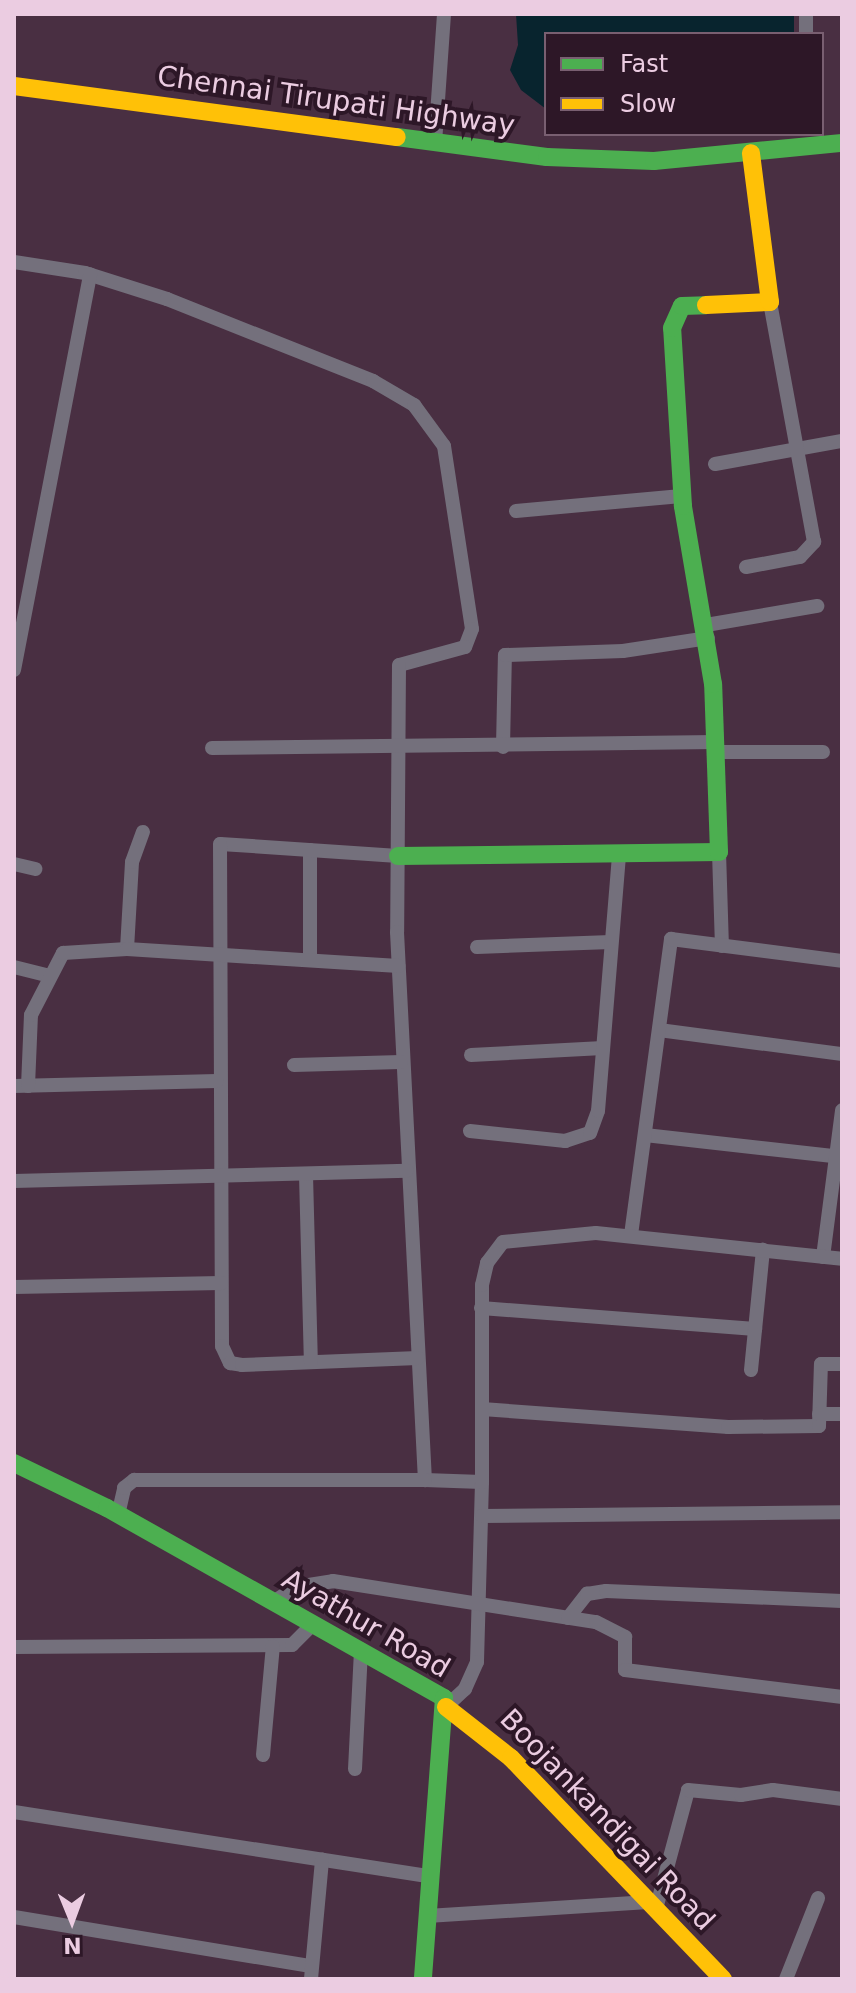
<!DOCTYPE html>
<html>
<head>
<meta charset="utf-8">
<style>
	body { margin:0 }
	#map { position:relative; width:856px; height:1993px; overflow:hidden; background:#492f42; font-family:"DejaVu Sans",sans-serif }
	div>[style] { position:absolute }
	[style*='--x'] { left:calc(var(--x)*1px); top:calc(var(--y)*1px); width:calc(var(--w)*1px); rotate:calc(var(--a)*1deg) }
	.water>* { inset:0; background:#08242e }
	.street>* { height:14px; margin:-7px; padding:0 7px; transform-origin:7px; border-radius:7px; background:#74707c }
	.fast>* { height:18px; margin:-9px; padding:0 9px; transform-origin:9px; border-radius:9px; background:#4caf50 }
	.slow>* { height:18px; margin:-9px; padding:0 9px; transform-origin:9px; border-radius:9px; background:#ffc107 }
	span { translate:-50% -50%; white-space:nowrap; text-align:center; line-height:1.15; -webkit-text-stroke:8px #2d1727; paint-order:stroke }
	.street-label { font-size:28px; color:#ebcce1 }
	.frame { position:absolute; inset:0; border:16px solid #ebcce1; pointer-events:none }
	.legend { position:absolute; left:544px; top:32px; width:280px; height:104px; box-sizing:border-box; background:#2d1727; border:2px solid #795f71; margin:0; padding:10px 14px; list-style:none; font-size:24px; color:#ebcce1 }
	.legend li { display:flex; align-items:center; gap:16px; height:40px }
	.legend b { width:40px; border:2px solid #795f71 }
	.north { position:absolute; left:32px; top:1881px; width:80px; height:80px; -webkit-text-stroke:6px #2d1727; paint-order:stroke; rotate:179deg; font-size:22px; font-weight:700; line-height:32px; text-align:center; color:#ebcce1 }
	.north::after { content:''; display:block; margin:auto; width:28px; height:36px; background:#ebcce1; clip-path:polygon(50% 0,100% 100%,50% 72%,0 100%) }
</style>
</head>
<body>
<div id="map">
	<div class="water">
		<div style="clip-path:polygon(516px 14px,794px 14px,794px 33px,546px 34px,546px 109px,521px 90px,510px 70px,518px 45px)"></div>
	</div>
	<div class="street">
		<div style="--x:806;--y:14;--w:20;--a:90"></div>
		<div style="--x:435;--y:143;--w:129;--a:-86"></div>
		<div style="--x:14;--y:262;--w:72;--a:8.8"></div>
		<div style="--x:85;--y:273;--w:86;--a:17.6"></div>
		<div style="--x:167;--y:299;--w:222;--a:21.7"></div>
		<div style="--x:373;--y:381;--w:48;--a:30.3"></div>
		<div style="--x:414;--y:405;--w:51;--a:53.8"></div>
		<div style="--x:444;--y:446;--w:185;--a:81.3"></div>
		<div style="--x:472;--y:629;--w:19;--a:111"></div>
		<div style="--x:465;--y:647;--w:68;--a:164.7"></div>
		<div style="--x:399;--y:665;--w:267;--a:90.4"></div>
		<div style="--x:397;--y:932;--w:549;--a:87.08"></div>
		<div style="--x:425;--y:1480;--w:57;--a:2"></div>
		<div style="--x:482;--y:1482;--w:180;--a:91.6"></div>
		<div style="--x:477;--y:1662;--w:30;--a:114"></div>
		<div style="--x:465;--y:1689;--w:26;--a:137"></div>
		<div style="--x:715;--y:464;--w:129;--a:-10.3"></div>
		<div style="--x:516;--y:511;--w:166;--a:-5.2"></div>
		<div style="--x:746;--y:567;--w:55;--a:-10.5"></div>
		<div style="--x:800;--y:557;--w:21;--a:-47"></div>
		<div style="--x:814;--y:542;--w:244;--a:-100.4"></div>
		<div style="--x:706;--y:625;--w:113;--a:-9.7"></div>
		<div style="--x:14;--y:670;--w:403;--a:-79.1"></div>
		<div style="--x:503;--y:747;--w:92;--a:-88.8"></div>
		<div style="--x:505;--y:655;--w:118;--a:-1.9"></div>
		<div style="--x:623;--y:651;--w:86;--a:-8.7"></div>
		<div style="--x:212;--y:748;--w:504;--a:-0.68"></div>
		<div style="--x:716;--y:752;--w:107;--a:0"></div>
		<div style="--x:310;--y:850;--w:110;--a:90"></div>
		<div style="--x:719;--y:852;--w:94;--a:88.2"></div>
		<div style="--x:398;--y:856;--w:178;--a:-176.1"></div>
		<div style="--x:220;--y:844;--w:502;--a:89.77"></div>
		<div style="--x:222;--y:1346;--w:19;--a:65"></div>
		<div style="--x:230;--y:1363;--w:12;--a:9"></div>
		<div style="--x:242;--y:1365;--w:176;--a:-2.3"></div>
		<div style="--x:14;--y:864;--w:22;--a:13"></div>
		<div style="--x:477;--y:947;--w:134;--a:-2.1"></div>
		<div style="--x:127;--y:949;--w:87;--a:-86.7"></div>
		<div style="--x:132;--y:862;--w:32;--a:-70"></div>
		<div style="--x:14;--y:967;--w:33;--a:14"></div>
		<div style="--x:659;--y:1030;--w:185;--a:7.5"></div>
		<div style="--x:471;--y:1055;--w:132;--a:-3"></div>
		<div style="--x:294;--y:1065;--w:107;--a:-1.6"></div>
		<div style="--x:14;--y:1086;--w:203;--a:-1.4"></div>
		<div style="--x:28;--y:1086;--w:71;--a:-87.6"></div>
		<div style="--x:31;--y:1015;--w:70;--a:-62.7"></div>
		<div style="--x:63;--y:953;--w:64;--a:-3.6"></div>
		<div style="--x:127;--y:949;--w:272;--a:3.6"></div>
		<div style="--x:470;--y:1131;--w:96;--a:6"></div>
		<div style="--x:565;--y:1141;--w:26;--a:-18"></div>
		<div style="--x:590;--y:1133;--w:23;--a:-70"></div>
		<div style="--x:598;--y:1111;--w:259;--a:-85.3"></div>
		<div style="--x:645;--y:1135;--w:198;--a:6.4"></div>
		<div style="--x:306;--y:1175;--w:187;--a:88.5"></div>
		<div style="--x:14;--y:1181;--w:393;--a:-1.5"></div>
		<div style="--x:631;--y:1235;--w:299;--a:-82.3"></div>
		<div style="--x:671;--y:939;--w:172;--a:7.3"></div>
		<div style="--x:823;--y:1257;--w:148;--a:-82.6"></div>
		<div style="--x:14;--y:1287;--w:207;--a:-1.1"></div>
		<div style="--x:481;--y:1308;--w:275;--a:4.4"></div>
		<div style="--x:751;--y:1370;--w:121;--a:-84.3"></div>
		<div style="--x:482;--y:1409;--w:247;--a:4.2"></div>
		<div style="--x:728;--y:1427;--w:91;--a:-0.6"></div>
		<div style="--x:819;--y:1426;--w:62;--a:-88.2"></div>
		<div style="--x:821;--y:1364;--w:21;--a:0"></div>
		<div style="--x:819;--y:1414;--w:23;--a:0"></div>
		<div style="--x:482;--y:1482;--w:197;--a:-90"></div>
		<div style="--x:482;--y:1285;--w:23;--a:-77"></div>
		<div style="--x:487;--y:1263;--w:26;--a:-53"></div>
		<div style="--x:503;--y:1242;--w:93;--a:-5.5"></div>
		<div style="--x:596;--y:1233;--w:247;--a:6"></div>
		<div style="--x:118;--y:1515;--w:28;--a:-77"></div>
		<div style="--x:124;--y:1488;--w:13;--a:-39"></div>
		<div style="--x:134;--y:1480;--w:291;--a:0"></div>
		<div style="--x:482;--y:1516;--w:360;--a:-0.6"></div>
		<div style="--x:273;--y:1602;--w:27;--a:-33"></div>
		<div style="--x:296;--y:1587;--w:37;--a:-9"></div>
		<div style="--x:333;--y:1581;--w:266;--a:8.9"></div>
		<div style="--x:596;--y:1622;--w:33;--a:27"></div>
		<div style="--x:625;--y:1637;--w:33;--a:90"></div>
		<div style="--x:625;--y:1670;--w:219;--a:7.1"></div>
		<div style="--x:568;--y:1618;--w:31;--a:-52"></div>
		<div style="--x:587;--y:1594;--w:19;--a:-9"></div>
		<div style="--x:606;--y:1591;--w:236;--a:2.4"></div>
		<div style="--x:14;--y:1647;--w:278;--a:-0.4"></div>
		<div style="--x:292;--y:1645;--w:30;--a:-45"></div>
		<div style="--x:263;--y:1755;--w:109;--a:-84.8"></div>
		<div style="--x:355;--y:1769;--w:120;--a:-87.1"></div>
		<div style="--x:14;--y:1812;--w:420;--a:8.8"></div>
		<div style="--x:656;--y:1909;--w:123;--a:-74.9"></div>
		<div style="--x:688;--y:1790;--w:53;--a:5.4"></div>
		<div style="--x:741;--y:1795;--w:32;--a:-9"></div>
		<div style="--x:773;--y:1790;--w:70;--a:7.4"></div>
		<div style="--x:427;--y:1916;--w:222;--a:-3.6"></div>
		<div style="--x:14;--y:1917;--w:301;--a:9.4"></div>
		<div style="--x:311;--y:1979;--w:120;--a:-84.7"></div>
		<div style="--x:786;--y:1979;--w:87;--a:-68.4"></div>
	</div>
	<div class="fast">
		<div style="--x:397;--y:137;--w:151;--a:7.6"></div>
		<div style="--x:547;--y:157;--w:107;--a:2.1"></div>
		<div style="--x:654;--y:161;--w:189;--a:-5.5"></div>
		<div style="--x:398;--y:856;--w:321;--a:-0.7"></div>
		<div style="--x:719;--y:852;--w:168;--a:-92"></div>
		<div style="--x:713;--y:684;--w:181;--a:-99.6"></div>
		<div style="--x:683;--y:506;--w:178;--a:-93.5"></div>
		<div style="--x:672;--y:328;--w:24;--a:-66"></div>
		<div style="--x:682;--y:306;--w:24;--a:-2"></div>
		<div style="--x:14;--y:1463;--w:103;--a:25.8"></div>
		<div style="--x:107;--y:1508;--w:387;--a:29.4"></div>
		<div style="--x:444;--y:1698;--w:282;--a:94.3"></div>
	</div>
	<div class="slow">
		<div style="--x:14;--y:86;--w:386;--a:7.6"></div>
		<div style="--x:706;--y:305;--w:64;--a:-2.7"></div>
		<div style="--x:770;--y:302;--w:150;--a:-97.3"></div>
		<div style="--x:446;--y:1707;--w:83;--a:38.1"></div>
		<div style="--x:511;--y:1758;--w:306;--a:46.2"></div>
	</div>
	<div class="street-label">
		<span style="left:336px;top:101px;rotate:8deg">Chennai Tirupati Highway</span>
		<span style="left:366px;top:1624px;rotate:30deg">Ayathur Road</span>
		<span style="left:607px;top:1820px;rotate:46deg">Boojankandigai Road</span>
	</div>
	<div class="frame"></div>
	<ul class="legend">
	<li><b style="height:10px;background:#4caf50"></b>Fast</li>
	<li><b style="height:10px;background:#ffc107"></b>Slow</li>
	</ul>
	<div class="north">N</div>
</div>
</body>
</html>
